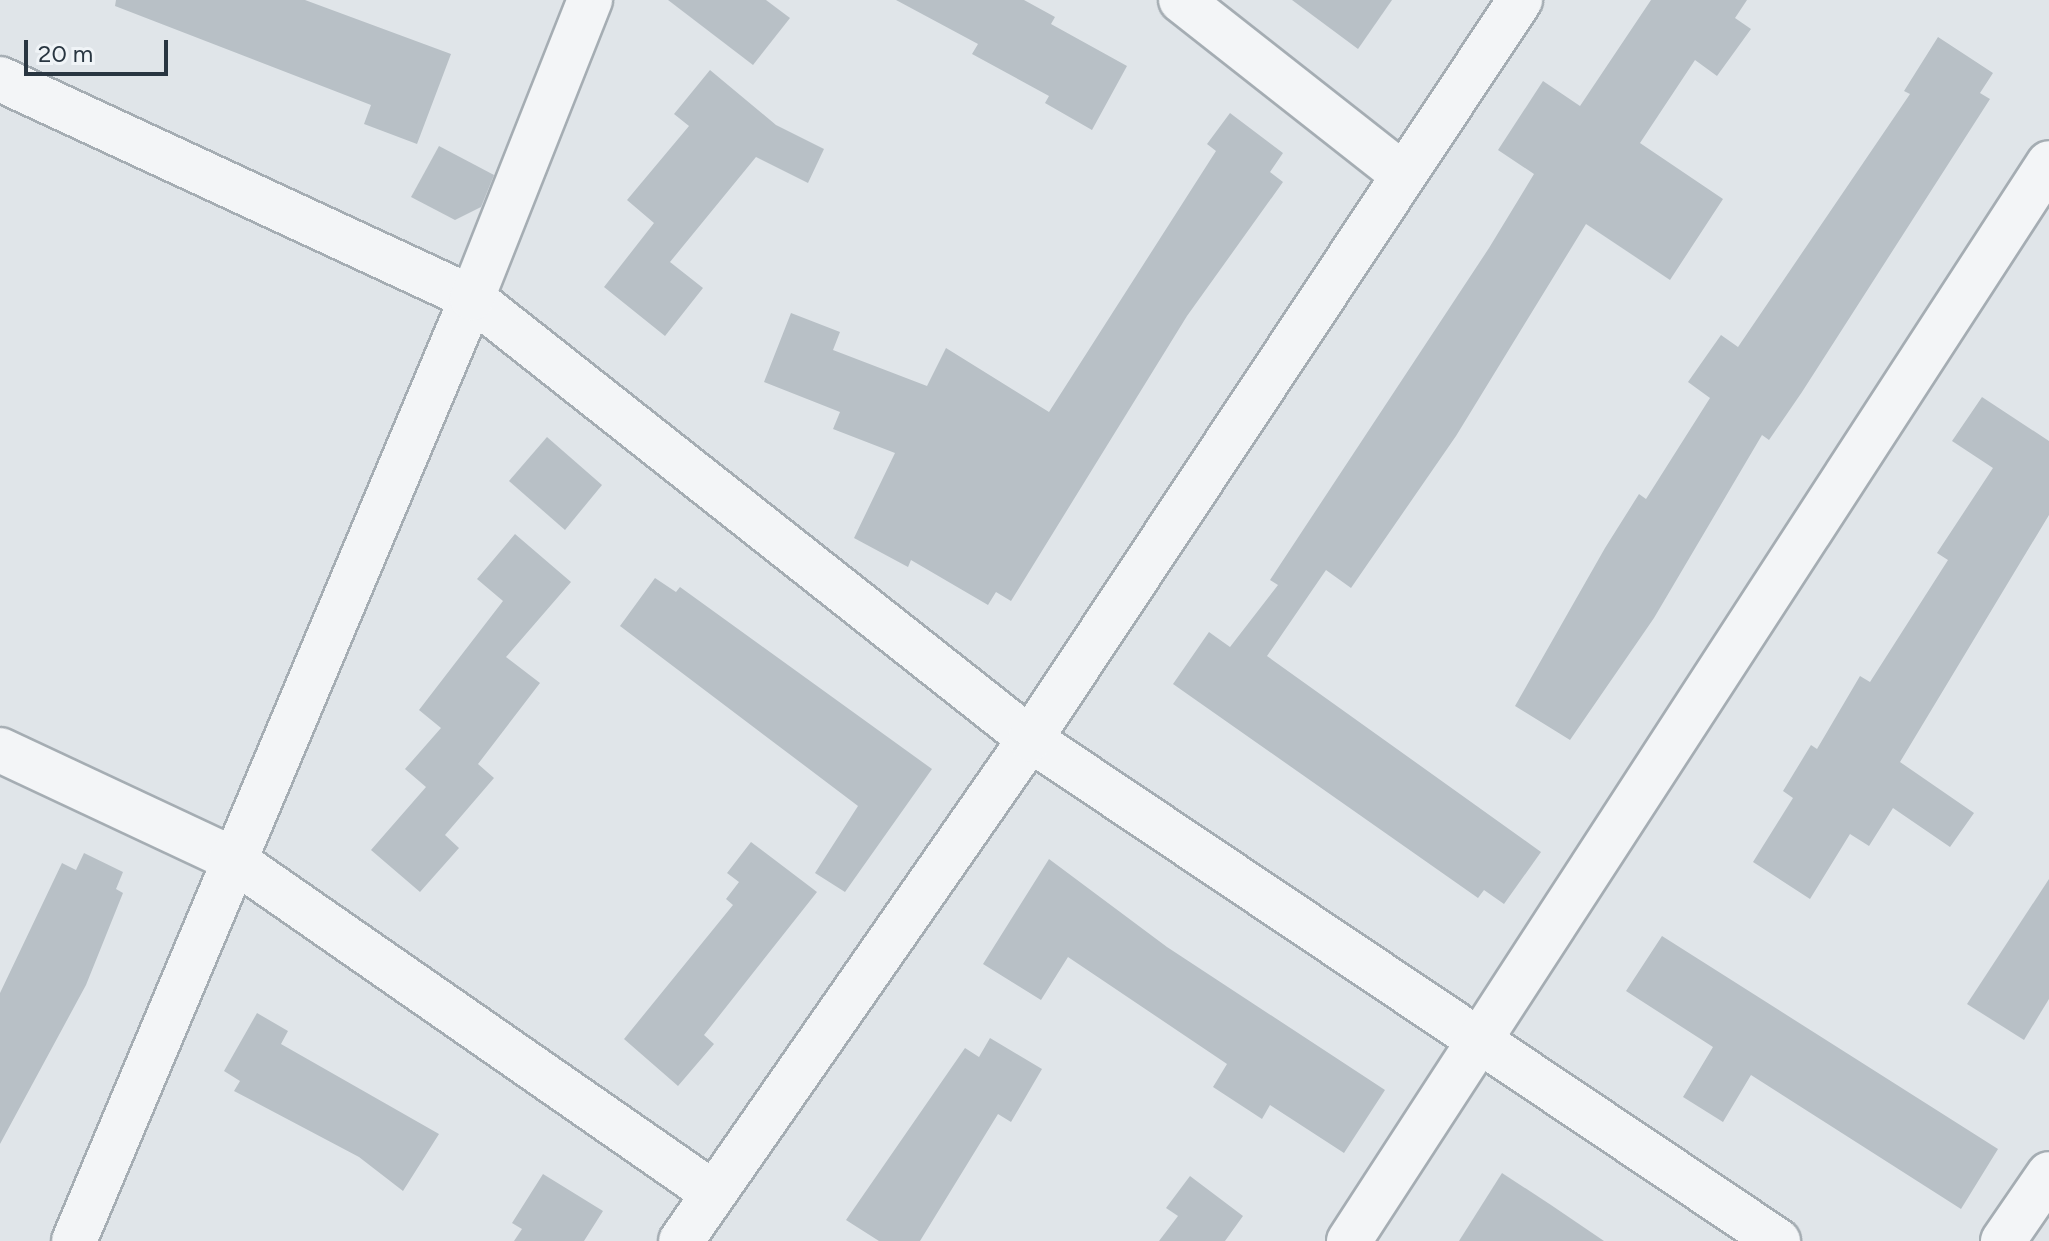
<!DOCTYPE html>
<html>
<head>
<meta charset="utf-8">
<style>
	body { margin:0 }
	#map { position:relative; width:2049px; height:1241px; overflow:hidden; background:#e0e5e9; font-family:Figtree,sans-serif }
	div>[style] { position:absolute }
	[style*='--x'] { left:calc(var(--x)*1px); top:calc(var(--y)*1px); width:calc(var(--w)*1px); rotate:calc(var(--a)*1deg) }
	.building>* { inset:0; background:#b8c0c6 }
	.roads { filter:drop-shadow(2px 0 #a5adb3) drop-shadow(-2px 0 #a5adb3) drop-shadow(0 2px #a5adb3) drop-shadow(0 -2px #a5adb3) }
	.minor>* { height:44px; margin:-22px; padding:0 22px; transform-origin:22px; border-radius:22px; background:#f3f5f7 }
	span { translate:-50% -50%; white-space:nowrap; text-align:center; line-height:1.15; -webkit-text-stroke:7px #f0f4f7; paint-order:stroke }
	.scale { position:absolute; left:24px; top:40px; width:144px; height:36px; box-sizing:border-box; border:4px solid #293641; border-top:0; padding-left:10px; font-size:24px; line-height:28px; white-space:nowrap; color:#293641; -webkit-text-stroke:6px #f0f4f7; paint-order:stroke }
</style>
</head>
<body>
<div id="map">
	<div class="building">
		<div style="clip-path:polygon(116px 0,305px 0,451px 54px,417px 144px,364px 124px,371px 105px,115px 6px)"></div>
		<div style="clip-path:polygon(668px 0,766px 0,790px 18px,753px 65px)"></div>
		<div style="clip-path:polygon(896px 0,1024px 0,1055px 17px,1051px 24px,1127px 66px,1092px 130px,1045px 103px,1049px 96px,972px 54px,978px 44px)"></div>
		<div style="clip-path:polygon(1292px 0,1392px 0,1358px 49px)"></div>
		<div style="clip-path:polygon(1651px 0,1747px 0,1735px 18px,1751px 29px,1717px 76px,1695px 60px,1640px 143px,1723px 199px,1670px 280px,1586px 224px,1456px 436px,1351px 588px,1326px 570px,1267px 656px,1541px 852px,1504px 904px,1484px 890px,1478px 898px,1173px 684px,1209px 632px,1230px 647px,1278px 585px,1270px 580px,1489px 248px,1534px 174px,1498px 150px,1543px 81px,1580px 106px)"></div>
		<div style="clip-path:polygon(1938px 37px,1993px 73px,1980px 93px,1990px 99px,1802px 392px,1769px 440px,1762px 435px,1654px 618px,1570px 740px,1515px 706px,1605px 548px,1639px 494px,1646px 499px,1710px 398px,1688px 382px,1721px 335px,1738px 347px,1910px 94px,1904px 91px)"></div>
		<div style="clip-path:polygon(710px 70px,776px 125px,824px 149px,808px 183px,756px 157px,670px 262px,703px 288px,665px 336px,604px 287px,654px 223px,627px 200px,689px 126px,674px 114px)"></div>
		<div style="clip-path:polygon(1230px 113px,1283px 153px,1270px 172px,1283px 182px,1187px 316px,1011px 601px,996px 592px,988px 605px,911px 560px,908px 567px,854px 538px,895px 453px,833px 429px,840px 412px,764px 382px,791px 313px,840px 332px,833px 350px,927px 386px,946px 348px,1049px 412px,1216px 151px,1207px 144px)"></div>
		<div style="clip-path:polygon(439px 146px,494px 175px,481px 207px,455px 220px,411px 197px)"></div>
		<div style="clip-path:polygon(1982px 397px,2049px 441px,2049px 515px,1900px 762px,1974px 813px,1950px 847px,1893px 808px,1869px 846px,1850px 834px,1810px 899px,1753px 862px,1793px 798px,1783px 791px,1811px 745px,1817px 749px,1860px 676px,1870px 682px,1948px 560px,1937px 553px,1993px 468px,1952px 441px)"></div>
		<div style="clip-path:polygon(547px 437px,602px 485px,565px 530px,509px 481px)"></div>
		<div style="clip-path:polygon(515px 534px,571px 582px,506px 657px,540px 683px,478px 764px,494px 778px,445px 835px,459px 848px,420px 892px,371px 850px,426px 787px,405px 769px,441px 728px,419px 710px,503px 601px,477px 579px)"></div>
		<div style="clip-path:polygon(655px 578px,676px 592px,680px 587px,932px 769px,845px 892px,815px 873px,858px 806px,620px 626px)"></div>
		<div style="clip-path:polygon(751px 842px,817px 892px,704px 1035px,714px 1044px,678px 1086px,624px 1039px,733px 905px,726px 899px,739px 882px,727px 873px)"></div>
		<div style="clip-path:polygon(84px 853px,123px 872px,116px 889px,123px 893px,86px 985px,0 1144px,0 993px,62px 863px,76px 870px)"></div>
		<div style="clip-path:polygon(1049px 859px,1167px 947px,1385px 1090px,1344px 1153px,1270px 1105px,1262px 1119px,1213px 1087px,1227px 1064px,1068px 957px,1041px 1000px,983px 964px)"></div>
		<div style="clip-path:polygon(2049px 879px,2049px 999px,2024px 1040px,1967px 1004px)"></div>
		<div style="clip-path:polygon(1662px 936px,1998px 1149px,1961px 1209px,1751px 1075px,1723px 1122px,1683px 1097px,1713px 1047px,1626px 991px)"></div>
		<div style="clip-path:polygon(257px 1013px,288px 1031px,281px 1044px,439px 1134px,403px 1191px,359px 1157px,234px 1091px,240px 1081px,224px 1071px)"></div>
		<div style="clip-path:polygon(990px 1038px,1042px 1069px,1011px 1122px,998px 1114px,920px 1241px,879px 1241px,846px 1220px,965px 1048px,979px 1057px)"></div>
		<div style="clip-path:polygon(1502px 1173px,1551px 1205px,1604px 1241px,1459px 1241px)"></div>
		<div style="clip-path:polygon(543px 1174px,603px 1211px,584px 1241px,514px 1241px,522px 1229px,512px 1223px)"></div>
		<div style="clip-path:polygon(1190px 1176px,1243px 1216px,1225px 1241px,1159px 1241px,1178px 1216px,1166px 1208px)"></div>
	</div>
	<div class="roads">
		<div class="minor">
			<div style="--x:1181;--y:0;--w:281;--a:38.2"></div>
			<div style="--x:0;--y:79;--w:520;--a:24.89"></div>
			<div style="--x:472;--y:298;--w:711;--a:38.32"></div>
			<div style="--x:1030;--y:739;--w:901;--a:33.87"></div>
			<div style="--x:0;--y:750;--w:255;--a:25.1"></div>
			<div style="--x:231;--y:858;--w:587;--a:34.8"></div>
			<div style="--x:74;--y:1241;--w:1024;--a:-67.12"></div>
			<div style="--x:472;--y:298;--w:321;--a:-68.4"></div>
			<div style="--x:681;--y:1241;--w:611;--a:-55.19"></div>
			<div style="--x:1030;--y:739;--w:887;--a:-56.45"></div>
			<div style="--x:1349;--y:1241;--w:1285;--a:-57"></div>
			<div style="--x:2003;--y:1241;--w:81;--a:-55.5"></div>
		</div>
	</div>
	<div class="scale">20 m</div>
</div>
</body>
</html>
